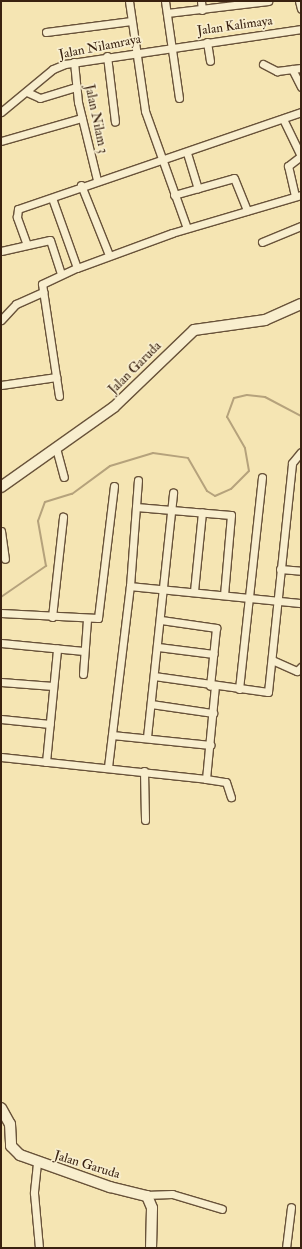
<!DOCTYPE html>
<html>
<head>
<meta charset="utf-8">
<style>
	body { margin:0 }
	#map { position:relative; width:302px; height:1249px; overflow:hidden; background:#f5e5b3; font-family:"IM FELL Double Pica",serif }
	div>[style] { position:absolute }
	[style*='--x'] { left:calc(var(--x)*1px); top:calc(var(--y)*1px); width:calc(var(--w)*1px); rotate:calc(var(--a)*1deg) }
	.stream>* { height:2px; margin:-1px; padding:0 1px; transform-origin:1px; border-radius:1px; background:#b5a27c }
	.roads { filter:drop-shadow(1px 0 #685239) drop-shadow(-1px 0 #685239) drop-shadow(0 1px #685239) drop-shadow(0 -1px #685239) }
	.street>* { height:7px; margin:-3.5px; padding:0 3.5px; transform-origin:3.5px; border-radius:3.5px; background:#f8eece }
	.secondary>* { height:10px; margin:-5px; padding:0 5px; transform-origin:5px; border-radius:5px; background:#f8eece }
	span { translate:-50% -50%; white-space:nowrap; text-align:center; line-height:1.15; -webkit-text-stroke:3.5px #f8eece; paint-order:stroke }
	.street-label { font-size:13px; color:#392110 }
	.frame { position:absolute; inset:0; border:2px solid #392110; pointer-events:none }
</style>
</head>
<body>
<div id="map">
	<div class="stream">
		<div style="--x:1;--y:597;--w:55;--a:-34.6"></div>
		<div style="--x:46;--y:566;--w:46;--a:-100.1"></div>
		<div style="--x:38;--y:521;--w:20;--a:-70"></div>
		<div style="--x:45;--y:502;--w:28;--a:-17"></div>
		<div style="--x:72;--y:494;--w:47;--a:-36.4"></div>
		<div style="--x:110;--y:466;--w:45;--a:-16.8"></div>
		<div style="--x:153;--y:453;--w:35;--a:8"></div>
		<div style="--x:188;--y:458;--w:38;--a:60"></div>
		<div style="--x:207;--y:491;--w:9;--a:32"></div>
		<div style="--x:215;--y:496;--w:17;--a:-24"></div>
		<div style="--x:231;--y:489;--w:25;--a:-45"></div>
		<div style="--x:249;--y:471;--w:23;--a:-100"></div>
		<div style="--x:245;--y:448;--w:36;--a:-120"></div>
		<div style="--x:227;--y:417;--w:20;--a:-70"></div>
		<div style="--x:234;--y:398;--w:13;--a:-13"></div>
		<div style="--x:247;--y:395;--w:18;--a:6"></div>
		<div style="--x:265;--y:397;--w:41;--a:27.8"></div>
	</div>
	<div class="roads">
		<div class="street">
			<div style="--x:129;--y:1;--w:111;--a:81.7"></div>
			<div style="--x:145;--y:111;--w:124;--a:70.3"></div>
			<div style="--x:165;--y:1;--w:98;--a:81.8"></div>
			<div style="--x:201;--y:1;--w:9;--a:84"></div>
			<div style="--x:299;--y:1;--w:8;--a:76"></div>
			<div style="--x:167;--y:13;--w:102;--a:-6.8"></div>
			<div style="--x:46;--y:32;--w:86;--a:-7.4"></div>
			<div style="--x:207;--y:42;--w:19;--a:81"></div>
			<div style="--x:107;--y:56;--w:66;--a:83.1"></div>
			<div style="--x:74;--y:62;--w:40;--a:84.3"></div>
			<div style="--x:78;--y:102;--w:80;--a:76.3"></div>
			<div style="--x:263;--y:64;--w:16;--a:27"></div>
			<div style="--x:277;--y:71;--w:24;--a:-7"></div>
			<div style="--x:292;--y:69;--w:20;--a:63"></div>
			<div style="--x:27;--y:92;--w:14;--a:25"></div>
			<div style="--x:40;--y:98;--w:38;--a:-17"></div>
			<div style="--x:1;--y:112;--w:67;--a:-39.6"></div>
			<div style="--x:53;--y:69;--w:13;--a:-23"></div>
			<div style="--x:65;--y:64;--w:239;--a:-8.4"></div>
			<div style="--x:283;--y:119;--w:41;--a:64.1"></div>
			<div style="--x:1;--y:141;--w:84;--a:-15.9"></div>
			<div style="--x:187;--y:153;--w:37;--a:73"></div>
			<div style="--x:81;--y:185;--w:75;--a:68.2"></div>
			<div style="--x:174;--y:195;--w:62;--a:-15.8"></div>
			<div style="--x:234;--y:178;--w:35;--a:68"></div>
			<div style="--x:295;--y:196;--w:31;--a:-103"></div>
			<div style="--x:288;--y:166;--w:16;--a:-38"></div>
			<div style="--x:52;--y:198;--w:74;--a:70.3"></div>
			<div style="--x:77;--y:268;--w:101;--a:-20.2"></div>
			<div style="--x:172;--y:233;--w:134;--a:-16.4"></div>
			<div style="--x:262;--y:242;--w:42;--a:-22.3"></div>
			<div style="--x:27;--y:245;--w:30;--a:-110"></div>
			<div style="--x:17;--y:217;--w:8;--a:-83"></div>
			<div style="--x:18;--y:209;--w:299;--a:-18.9"></div>
			<div style="--x:1;--y:251;--w:50;--a:-12.7"></div>
			<div style="--x:50;--y:240;--w:36;--a:72"></div>
			<div style="--x:1;--y:320;--w:22;--a:-47"></div>
			<div style="--x:16;--y:304;--w:30;--a:-24"></div>
			<div style="--x:1;--y:385;--w:56;--a:-8.3"></div>
			<div style="--x:59;--y:396;--w:113;--a:-98.6"></div>
			<div style="--x:42;--y:284;--w:38;--a:-25"></div>
			<div style="--x:56;--y:448;--w:30;--a:75"></div>
			<div style="--x:136;--y:507;--w:95;--a:4.8"></div>
			<div style="--x:231;--y:515;--w:80;--a:95"></div>
			<div style="--x:1;--y:531;--w:28;--a:82"></div>
			<div style="--x:280;--y:569;--w:21;--a:5"></div>
			<div style="--x:130;--y:586;--w:106;--a:-85.7"></div>
			<div style="--x:194;--y:591;--w:79;--a:-84.2"></div>
			<div style="--x:1;--y:613;--w:97;--a:3"></div>
			<div style="--x:98;--y:618;--w:133;--a:-83.1"></div>
			<div style="--x:52;--y:617;--w:101;--a:-83.7"></div>
			<div style="--x:161;--y:620;--w:56;--a:8.3"></div>
			<div style="--x:216;--y:628;--w:58;--a:95.9"></div>
			<div style="--x:1;--y:643;--w:83;--a:5.5"></div>
			<div style="--x:158;--y:647;--w:56;--a:7.1"></div>
			<div style="--x:272;--y:660;--w:27;--a:24"></div>
			<div style="--x:297;--y:671;--w:6;--a:-45"></div>
			<div style="--x:83;--y:674;--w:54;--a:-85.8"></div>
			<div style="--x:154;--y:676;--w:115;--a:8"></div>
			<div style="--x:268;--y:692;--w:230;--a:-84"></div>
			<div style="--x:292;--y:463;--w:14;--a:-51"></div>
			<div style="--x:1;--y:682;--w:52;--a:4.4"></div>
			<div style="--x:239;--y:689;--w:213;--a:-83.8"></div>
			<div style="--x:151;--y:704;--w:63;--a:8.3"></div>
			<div style="--x:1;--y:719;--w:49;--a:5.8"></div>
			<div style="--x:112;--y:735;--w:99;--a:5.8"></div>
			<div style="--x:147;--y:737;--w:246;--a:-83.9"></div>
			<div style="--x:1;--y:757;--w:206;--a:6.1"></div>
			<div style="--x:206;--y:779;--w:93;--a:-84.5"></div>
			<div style="--x:46;--y:762;--w:114;--a:-84.4"></div>
			<div style="--x:108;--y:767;--w:182;--a:-83.1"></div>
			<div style="--x:130;--y:586;--w:172;--a:5.7"></div>
			<div style="--x:144;--y:771;--w:49;--a:88.8"></div>
			<div style="--x:206;--y:779;--w:20;--a:9"></div>
			<div style="--x:226;--y:782;--w:16;--a:72"></div>
			<div style="--x:37;--y:1163;--w:30;--a:96"></div>
			<div style="--x:34;--y:1193;--w:55;--a:84.8"></div>
			<div style="--x:145;--y:1195;--w:27;--a:-2"></div>
			<div style="--x:172;--y:1194;--w:52;--a:16.7"></div>
			<div style="--x:286;--y:1248;--w:41;--a:-83"></div>
		</div>
		<div class="secondary">
			<div style="--x:1;--y:487;--w:138;--a:-35.3"></div>
			<div style="--x:114;--y:407;--w:111;--a:-43.9"></div>
			<div style="--x:194;--y:330;--w:72;--a:-8"></div>
			<div style="--x:265;--y:320;--w:39;--a:-24"></div>
			<div style="--x:1;--y:1108;--w:18;--a:61"></div>
			<div style="--x:10;--y:1124;--w:22;--a:87"></div>
			<div style="--x:11;--y:1146;--w:13;--a:45"></div>
			<div style="--x:20;--y:1155;--w:96;--a:19.6"></div>
			<div style="--x:110;--y:1187;--w:38;--a:14"></div>
			<div style="--x:147;--y:1196;--w:13;--a:67"></div>
			<div style="--x:152;--y:1208;--w:40;--a:91.4"></div>
		</div>
	</div>
	<div class="street-label">
		<span style="left:235px;top:26px;rotate:-8deg">Jalan Kalimaya</span>
		<span style="left:100px;top:47px;rotate:-11deg">Jalan Nilamraya</span>
		<span style="left:96px;top:119px;rotate:78deg">Jalan Nilam 3</span>
		<span style="left:135px;top:368px;rotate:-45deg">Jalan Garuda</span>
		<span style="left:87px;top:1165px;rotate:17deg">Jalan Garuda</span>
	</div>
	<div class="frame"></div>
</div>
</body>
</html>
